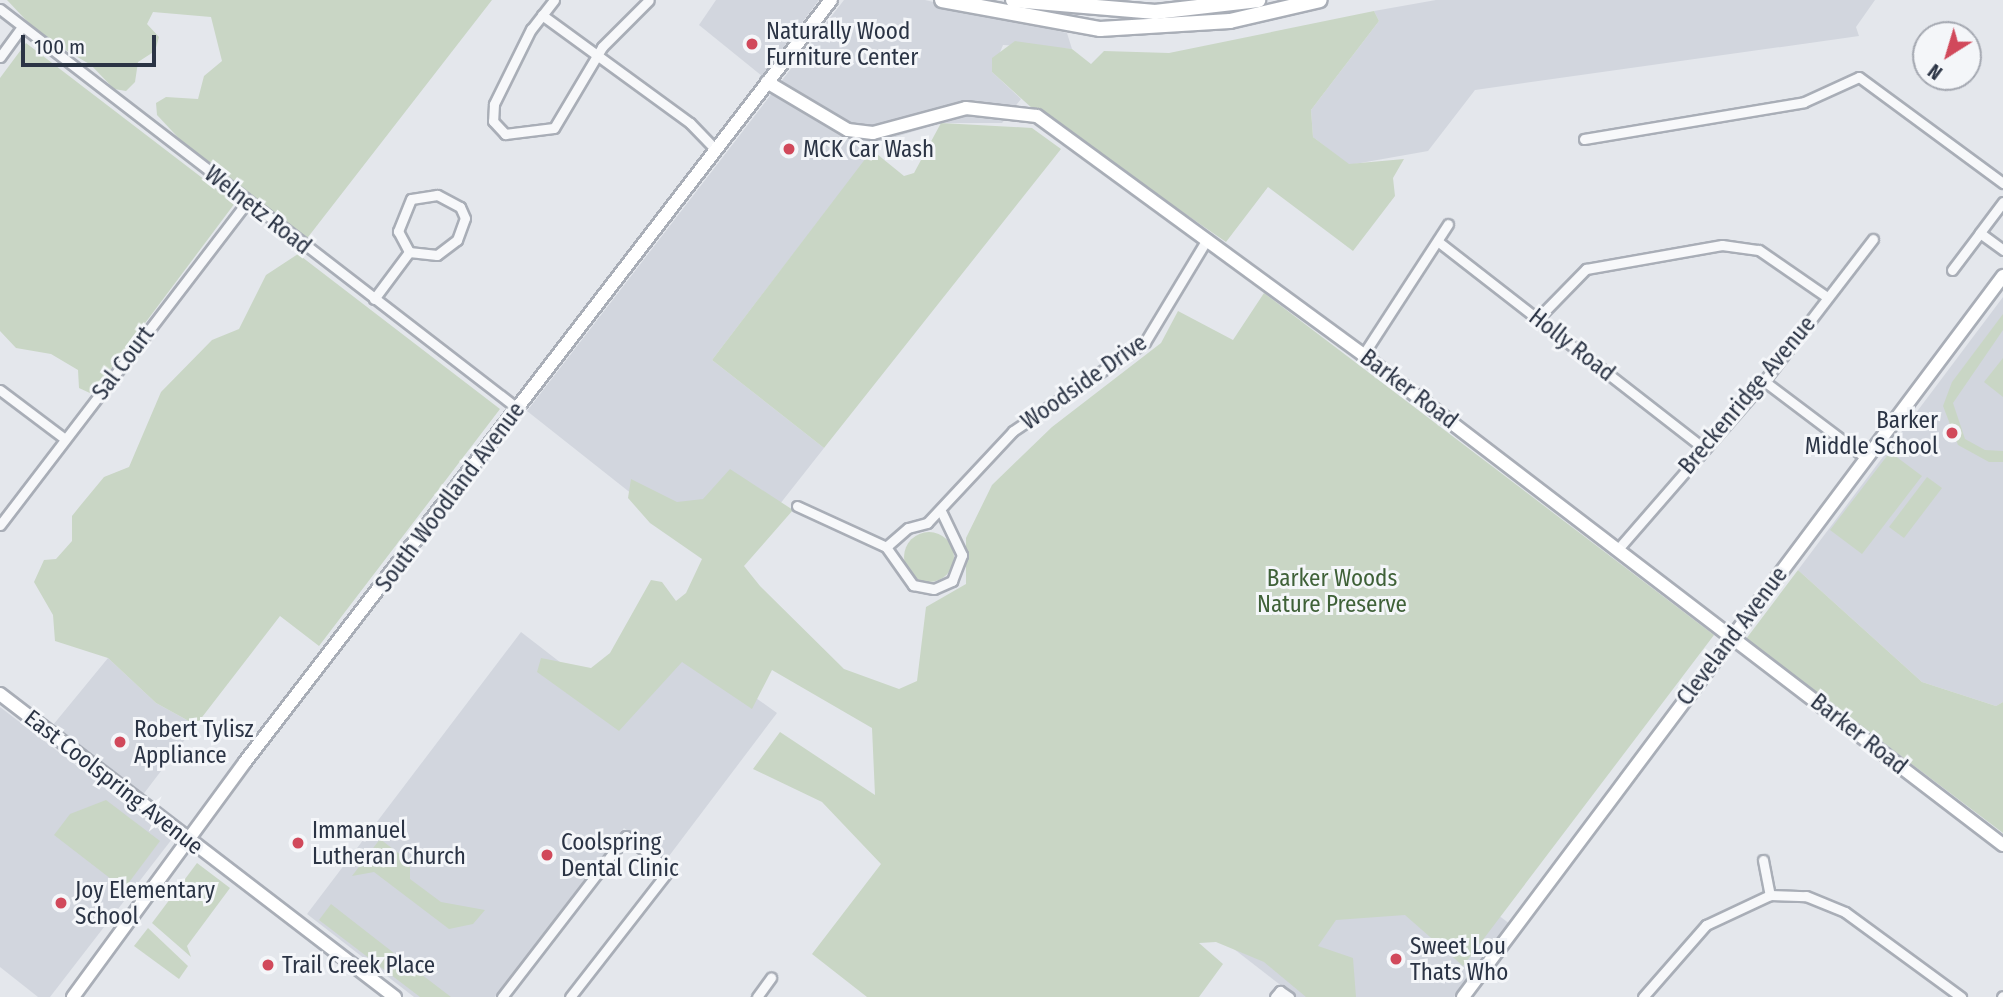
<!DOCTYPE html>
<html>
<head>
<meta charset="utf-8">
<style>
	body { margin:0 }
	#map { position:relative; width:2003px; height:997px; overflow:hidden; background:#e4e7ec; font-family:"Fira Sans Condensed",sans-serif }
	div>[style] { position:absolute }
	[style*='--x'] { left:calc(var(--x)*1px); top:calc(var(--y)*1px); width:calc(var(--w)*1px); rotate:calc(var(--a)*1deg) }
	.built>* { inset:0; background:#d2d6de }
	.green>* { inset:0; background:#c9d6c5 }
	.round { border-radius:50% }
	.roads { filter:drop-shadow(2px 0 #a9aeb7) drop-shadow(-2px 0 #a9aeb7) drop-shadow(0 2px #a9aeb7) drop-shadow(0 -2px #a9aeb7) }
	.street>* { height:9px; margin:-4.5px; padding:0 4.5px; transform-origin:4.5px; border-radius:4.5px; background:#f7f8fa }
	.secondary>* { height:12px; margin:-6px; padding:0 6px; transform-origin:6px; border-radius:6px; background:#fff }
	.primary>* { height:14px; margin:-7px; padding:0 7px; transform-origin:7px; border-radius:7px; background:#fff }
	.dots>* { width:19px; height:19px; translate:-50% -50%; box-sizing:border-box; border:4px solid #f4f6f9; border-radius:50% }
	span { translate:-50% -50%; white-space:nowrap; text-align:center; line-height:1.15; -webkit-text-stroke:6px #f4f6f9; paint-order:stroke }
	.poi-label { font-size:23px; color:#2b3445 }
	.left { translate:0 -50%; text-align:left }
	.right { translate:-100% -50%; text-align:right }
	.street-label { font-size:23px; color:#2b3445 }
	.park-label { font-size:23px; color:#3f6138 }
	.north { position:absolute; left:1912px; top:21px; width:70px; height:70px; box-sizing:border-box; background:#f4f6f9; border:2px solid #a4a8b1; border-radius:50%; rotate:217deg; font-size:19px; font-weight:700; line-height:28px; text-align:center; color:#2b3445 }
	.north::after { content:''; display:block; margin:auto; width:24px; height:32px; background:#d1495b; clip-path:polygon(50% 0,100% 100%,50% 72%,0 100%) }
	.scale { position:absolute; left:21px; top:35px; width:135px; height:32px; box-sizing:border-box; border:4px solid #2b3445; border-top:0; padding-left:9px; font-size:21px; line-height:24px; white-space:nowrap; color:#2b3445; -webkit-text-stroke:5px #f4f6f9; paint-order:stroke }
</style>
</head>
<body>
<div id="map">
	<div class="built">
		<div style="clip-path:polygon(716px 0,819px 0,762px 76px,699px 25px)"></div>
		<div style="clip-path:polygon(844px 0,925px 0,1067px 33px,1072px 49px,1003px 45px,992px 72px,1021px 99px,1002px 123px,941px 123px,879px 142px,712px 360px,824px 448px,728px 570px,527px 411px)"></div>
		<div style="clip-path:polygon(1436px 0,1875px 0,1856px 27px,1859px 36px,1475px 90px,1428px 151px,1349px 165px,1313px 137px,1311px 110px,1379px 21px,1374px 11px)"></div>
		<div style="clip-path:polygon(2003px 297px,2003px 702px,1996px 706px,1922px 682px,1798px 570px)"></div>
		<div style="clip-path:polygon(521px 632px,631px 717px,687px 649px,777px 713px,666px 860px,624px 828px,495px 997px,414px 997px,307px 914px)"></div>
		<div style="clip-path:polygon(108px 658px,156px 703px,196px 725px,142px 796px,53px 725px)"></div>
		<div style="clip-path:polygon(0 707px,172px 839px,50px 997px,38px 997px,0 967px)"></div>
		<div style="clip-path:polygon(1327px 786px,1510px 924px,1454px 997px,1296px 997px,1212px 932px)"></div>
	</div>
	<div class="green">
		<div style="clip-path:polygon(7px 0,492px 0,305px 241px,187px 147px,157px 115px,156px 103px,166px 97px,198px 99px,204px 76px,222px 61px,211px 17px,153px 12px,147px 24px,159px 37px,155px 51px,138px 62px,135px 82px,126px 91px,114px 89px,91px 65px,40px 35px)"></div>
		<div style="clip-path:polygon(1374px 11px,1379px 21px,1311px 110px,1313px 137px,1349px 164px,1404px 159px,1393px 178px,1395px 196px,1353px 251px,1268px 187px,1226px 242px,1033px 109px,992px 72px,992px 58px,1015px 41px,1072px 49px,1091px 64px,1104px 51px,1169px 53px)"></div>
		<div style="clip-path:polygon(26px 43px,235px 203px,92px 394px,79px 388px,78px 370px,51px 354px,16px 348px,0 331px,0 78px)"></div>
		<div style="clip-path:polygon(941px 123px,1032px 128px,1061px 149px,824px 448px,712px 360px,872px 150px,904px 176px,914px 173px)"></div>
		<div style="clip-path:polygon(298px 254px,500px 409px,319px 646px,280px 616px,196px 725px,156px 703px,108px 658px,55px 641px,53px 615px,34px 582px,44px 560px,56px 559px,72px 541px,72px 516px,80px 506px,104px 477px,129px 467px,161px 392px,212px 340px,239px 329px,266px 275px)"></div>
		<div style="clip-path:polygon(1264px 293px,1714px 635px,1463px 966px,1405px 915px,1336px 920px,1318px 946px,1353px 958px,1356px 997px,1306px 997px,1264px 962px,1216px 942px,1199px 943px,1223px 964px,1199px 997px,867px 997px,812px 954px,881px 864px,822px 802px,753px 769px,780px 732px,875px 795px,872px 728px,772px 670px,752px 709px,682px 662px,619px 731px,537px 672px,541px 658px,591px 668px,610px 653px,651px 580px,662px 582px,676px 601px,686px 593px,702px 559px,650px 523px,628px 498px,631px 479px,677px 502px,703px 499px,730px 469px,793px 510px,744px 566px,760px 586px,844px 669px,899px 689px,917px 681px,926px 607px,966px 584px,966px 538px,992px 485px,1052px 427px,1161px 343px,1178px 311px,1233px 340px)"></div>
		<div style="clip-path:polygon(2003px 314px,2003px 330px,1953px 403px,1965px 439px,1985px 450px,2003px 451px,2003px 462px,1989px 462px,1958px 445px,1943px 406px,1952px 382px)"></div>
		<div style="clip-path:polygon(2003px 358px,2003px 397px,1984px 382px)"></div>
		<div style="clip-path:polygon(1890px 452px,1922px 476px,1862px 554px,1830px 530px)"></div>
		<div style="clip-path:polygon(1927px 477px,1942px 488px,1904px 538px,1889px 527px)"></div>
		<div class="round" style="left:904px;top:532px;width:50px;height:50px"></div>
		<div style="clip-path:polygon(1798px 570px,1922px 682px,1996px 706px,2003px 702px,2003px 833px,1746px 639px)"></div>
		<div style="clip-path:polygon(106px 800px,160px 841px,124px 889px,54px 835px,70px 814px)"></div>
		<div style="clip-path:polygon(380px 839px,410px 862px,410px 879px,441px 902px,485px 910px,473px 924px,449px 929px,374px 872px,352px 876px)"></div>
		<div style="clip-path:polygon(197px 863px,230px 888px,187px 946px,191px 957px,152px 923px)"></div>
		<div style="clip-path:polygon(331px 904px,417px 971px,451px 997px,420px 997px,319px 920px)"></div>
		<div style="clip-path:polygon(148px 928px,188px 966px,179px 979px,134px 946px)"></div>
	</div>
	<div class="roads">
		<div class="street">
			<div style="--x:554;--y:0;--w:37;--a:128"></div>
			<div style="--x:531;--y:29;--w:84;--a:116.3"></div>
			<div style="--x:494;--y:104;--w:17;--a:93"></div>
			<div style="--x:493;--y:121;--w:18;--a:47"></div>
			<div style="--x:505;--y:134;--w:49;--a:-7"></div>
			<div style="--x:554;--y:128;--w:94;--a:-59.3"></div>
			<div style="--x:602;--y:47;--w:66;--a:-45"></div>
			<div style="--x:0;--y:9;--w:653;--a:37.66"></div>
			<div style="--x:542;--y:15;--w:183;--a:36.1"></div>
			<div style="--x:690;--y:123;--w:37;--a:46"></div>
			<div style="--x:0;--y:57;--w:37;--a:-54"></div>
			<div style="--x:1584;--y:139;--w:223;--a:-9.5"></div>
			<div style="--x:1804;--y:102;--w:60;--a:-24.4"></div>
			<div style="--x:1859;--y:77;--w:179;--a:36.4"></div>
			<div style="--x:2003;--y:202;--w:39;--a:127"></div>
			<div style="--x:1980;--y:233;--w:29;--a:36"></div>
			<div style="--x:1440;--y:243;--w:333;--a:37.9"></div>
			<div style="--x:1952;--y:270;--w:46;--a:-52.9"></div>
			<div style="--x:374;--y:299;--w:59;--a:-53.3"></div>
			<div style="--x:409;--y:252;--w:28;--a:6"></div>
			<div style="--x:437;--y:255;--w:25;--a:-37"></div>
			<div style="--x:457;--y:240;--w:23;--a:-70"></div>
			<div style="--x:465;--y:218;--w:12;--a:-114"></div>
			<div style="--x:460;--y:207;--w:26;--a:-152"></div>
			<div style="--x:437;--y:195;--w:26;--a:171"></div>
			<div style="--x:411;--y:199;--w:35;--a:112"></div>
			<div style="--x:398;--y:231;--w:24;--a:62"></div>
			<div style="--x:1538;--y:318;--w:69;--a:-45.6"></div>
			<div style="--x:1586;--y:269;--w:138;--a:-10"></div>
			<div style="--x:1722;--y:245;--w:37;--a:8"></div>
			<div style="--x:1759;--y:250;--w:83;--a:34.7"></div>
			<div style="--x:1363;--y:355;--w:156;--a:-57"></div>
			<div style="--x:1764;--y:381;--w:128;--a:37"></div>
			<div style="--x:0;--y:390;--w:81;--a:37"></div>
			<div style="--x:797;--y:506;--w:98;--a:24.7"></div>
			<div style="--x:886;--y:547;--w:29;--a:-41"></div>
			<div style="--x:908;--y:528;--w:20;--a:-15"></div>
			<div style="--x:927;--y:523;--w:126;--a:-46.9"></div>
			<div style="--x:1013;--y:431;--w:159;--a:-34"></div>
			<div style="--x:1145;--y:342;--w:118;--a:-58.9"></div>
			<div style="--x:0;--y:525;--w:407;--a:-52.6"></div>
			<div style="--x:886;--y:547;--w:47;--a:54.6"></div>
			<div style="--x:913;--y:585;--w:21;--a:11"></div>
			<div style="--x:934;--y:589;--w:20;--a:-24"></div>
			<div style="--x:952;--y:581;--w:28;--a:-69"></div>
			<div style="--x:962;--y:555;--w:47;--a:-115.5"></div>
			<div style="--x:1618;--y:549;--w:223;--a:-49"></div>
			<div style="--x:1764;--y:381;--w:179;--a:-52.5"></div>
			<div style="--x:1763;--y:860;--w:36;--a:79"></div>
			<div style="--x:502;--y:997;--w:203;--a:-52.4"></div>
			<div style="--x:626;--y:836;--w:55;--a:38.3"></div>
			<div style="--x:669;--y:870;--w:161;--a:127.9"></div>
			<div style="--x:757;--y:997;--w:24;--a:-54"></div>
			<div style="--x:1275;--y:997;--w:8;--a:-50"></div>
			<div style="--x:1280;--y:991;--w:11;--a:34"></div>
			<div style="--x:1643;--y:997;--w:96;--a:-48.8"></div>
			<div style="--x:1706;--y:925;--w:71;--a:-25.1"></div>
			<div style="--x:1770;--y:895;--w:36;--a:2"></div>
			<div style="--x:1806;--y:896;--w:42;--a:22.3"></div>
			<div style="--x:1845;--y:912;--w:144;--a:36.2"></div>
			<div style="--x:2002;--y:997;--w:1;--a:-45"></div>
		</div>
		<div class="secondary">
			<div style="--x:767;--y:82;--w:94;--a:30.7"></div>
			<div style="--x:848;--y:130;--w:25;--a:7"></div>
			<div style="--x:873;--y:133;--w:96;--a:-15"></div>
			<div style="--x:966;--y:108;--w:71;--a:6.4"></div>
			<div style="--x:1037;--y:116;--w:404;--a:36.2"></div>
			<div style="--x:1363;--y:355;--w:806;--a:37.44"></div>
			<div style="--x:0;--y:694;--w:498;--a:37.5"></div>
			<div style="--x:73;--y:997;--w:291;--a:-53.8"></div>
			<div style="--x:245;--y:762;--w:961;--a:-52.44"></div>
			<div style="--x:1463;--y:997;--w:901;--a:-53.17"></div>
		</div>
		<div class="primary">
			<div style="--x:942;--y:0;--w:161;--a:10.4"></div>
			<div style="--x:1100;--y:29;--w:130;--a:-3.5"></div>
			<div style="--x:1230;--y:21;--w:92;--a:-13.1"></div>
			<div style="--x:1013;--y:0;--w:143;--a:4.8"></div>
			<div style="--x:1155;--y:12;--w:104;--a:-6.6"></div>
		</div>
	</div>
	<div class="dots">
		<div style="left:752px;top:44px;background:#d1495b"></div>
		<div style="left:789px;top:149px;background:#d1495b"></div>
		<div style="left:1952px;top:433px;background:#d1495b"></div>
		<div style="left:120px;top:742px;background:#d1495b"></div>
		<div style="left:298px;top:843px;background:#d1495b"></div>
		<div style="left:547px;top:855px;background:#d1495b"></div>
		<div style="left:61px;top:903px;background:#d1495b"></div>
		<div style="left:1396px;top:959px;background:#d1495b"></div>
		<div style="left:268px;top:965px;background:#d1495b"></div>
	</div>
	<div class="poi-label">
		<span class="left" style="left:766px;top:44px">Naturally Wood<br>Furniture Center</span>
		<span class="left" style="left:803px;top:149px">MCK Car Wash</span>
		<span class="right" style="left:1938px;top:433px">Barker<br>Middle School</span>
		<span class="left" style="left:134px;top:742px">Robert Tylisz<br>Appliance</span>
		<span class="left" style="left:312px;top:843px">Immanuel<br>Lutheran Church</span>
		<span class="left" style="left:561px;top:855px">Coolspring<br>Dental Clinic</span>
		<span class="left" style="left:75px;top:903px">Joy Elementary<br>School</span>
		<span class="left" style="left:1410px;top:959px">Sweet Lou<br>Thats Who</span>
		<span class="left" style="left:282px;top:965px">Trail Creek Place</span>
	</div>
	<div class="street-label">
		<span style="left:258px;top:210px;rotate:38deg">Welnetz Road</span>
		<span style="left:1572px;top:345px;rotate:38deg">Holly Road</span>
		<span style="left:123px;top:363px;rotate:-53deg">Sal Court</span>
		<span style="left:1084px;top:382px;rotate:-35deg">Woodside Drive</span>
		<span style="left:1409px;top:389px;rotate:37deg">Barker Road</span>
		<span style="left:1747px;top:395px;rotate:-50deg">Breckenridge Avenue</span>
		<span style="left:450px;top:497px;rotate:-53deg">South Woodland Avenue</span>
		<span style="left:1732px;top:636px;rotate:-53deg">Cleveland Avenue</span>
		<span style="left:1859px;top:734px;rotate:38deg">Barker Road</span>
		<span style="left:114px;top:782px;rotate:38deg">East Coolspring Avenue</span>
	</div>
	<div class="park-label">
		<span style="left:1332px;top:591px">Barker Woods<br>Nature Preserve</span>
	</div>
	<div class="north">N</div>
	<div class="scale">100 m</div>
</div>
</body>
</html>
